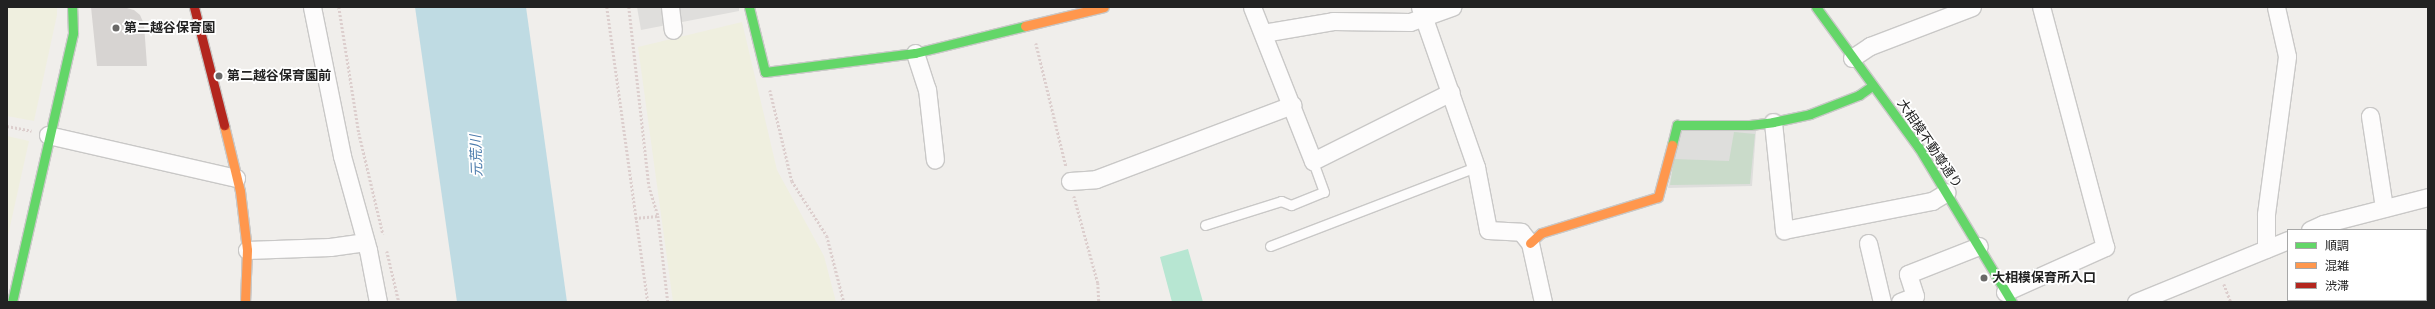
<!DOCTYPE html>
<html>
<head>
<meta charset="utf-8">
<style>
	body { margin:0 }
	#map { position:relative; width:2435px; height:309px; overflow:hidden; background:#f0eeeb; font-family:"Archivo Narrow","Noto Sans JP",sans-serif }
	div>[style] { position:absolute }
	[style*='--x'] { left:calc(var(--x)*1px); top:calc(var(--y)*1px); width:calc(var(--w)*1px); rotate:calc(var(--a)*1deg) }
	.residential>* { inset:0; background:#dfdedc }
	.religious>* { inset:0; background:#dededc }
	.farmland>* { inset:0; background:#efefdf }
	.cemetery>* { inset:0; background:#cadbca }
	.pitch>* { inset:0; background:#b7e6d2 }
	.water>* { inset:0; background:#bfdbe3 }
	.building>* { inset:0; background:#d7d4d2 }
	.path>* { height:2.5px; margin-top:-1.25px; transform-origin:0; background:repeating-linear-gradient(90deg,#dccecd 0 2px,transparent 0 4px) }
	.roads { filter:drop-shadow(1px 0 #c9c8c7) drop-shadow(-1px 0 #c9c8c7) drop-shadow(0 1px #c9c8c7) drop-shadow(0 -1px #c9c8c7) }
	.lane>* { height:9px; margin:-4.5px; padding:0 4.5px; transform-origin:4.5px; border-radius:4.5px; background:#fdfcfc }
	.street>* { height:17px; margin:-8.5px; padding:0 8.5px; transform-origin:8.5px; border-radius:8.5px; background:#fdfcfc }
	.fast>* { height:9px; margin:-4.5px; padding:0 4.5px; transform-origin:4.5px; border-radius:4.5px; background:#63d668 }
	.slow>* { height:9px; margin:-4.5px; padding:0 4.5px; transform-origin:4.5px; border-radius:4.5px; background:#ff974d }
	.jam>* { height:9px; margin:-4.5px; padding:0 4.5px; transform-origin:4.5px; border-radius:4.5px; background:#b3261e }
	.dots>* { width:11px; height:11px; translate:-50% -50%; box-sizing:border-box; border:2px solid #fff; border-radius:50% }
	span { translate:-50% -50%; white-space:nowrap; text-align:center; line-height:1.15; -webkit-text-stroke:3.5px #fff; paint-order:stroke }
	.poi-label { font-size:13px; color:#222; font-weight:700 }
	.left { translate:0 -50%; text-align:left }
	.street-label { font-size:13px; color:#222 }
	.water-label { font-size:14px; color:#4a7aab; font-style:italic }
	.frame { position:absolute; inset:0; border:8px solid #222; pointer-events:none }
	.legend { position:absolute; left:2287px; top:229px; width:140px; height:72px; box-sizing:border-box; background:#fff; border:1px solid #a7a7a7; margin:0; padding:5px 7px; list-style:none; font-size:12px; color:#222 }
	.legend li { display:flex; align-items:center; gap:8px; height:20px }
	.legend b { width:20px; border:1px solid #a7a7a7 }
</style>
</head>
<body>
<div id="map">
	<div class="residential">
		<div style="clip-path:polygon(637px 7px,739px 7px,739px 11px,641px 30px)"></div>
	</div>
	<div class="religious">
		<div style="clip-path:polygon(1681px 130px,1756px 131px,1752px 186px,1668px 188px)"></div>
	</div>
	<div class="farmland">
		<div style="clip-path:polygon(7px 7px,57px 7px,57px 15px,34px 121px,7px 116px)"></div>
		<div style="clip-path:polygon(742px 22px,777px 170px,824px 256px,836px 302px,673px 302px,638px 47px)"></div>
		<div style="clip-path:polygon(7px 136px,29px 141px,7px 240px)"></div>
	</div>
	<div class="cemetery">
		<div style="clip-path:polygon(1734px 132px,1755px 134px,1750px 184px,1670px 185px,1674px 159px,1729px 161px)"></div>
	</div>
	<div class="pitch">
		<div style="clip-path:polygon(1188px 249px,1203px 302px,1172px 302px,1160px 257px)"></div>
	</div>
	<div class="water">
		<div style="clip-path:polygon(415px 7px,526px 7px,567px 302px,457px 302px)"></div>
	</div>
	<div class="building">
		<div style="clip-path:polygon(91px 7px,123px 7px,134px 10px,140px 15px,144px 24px,147px 66px,97px 66px)"></div>
	</div>
	<div class="path">
		<div style="--x:339;--y:7;--w:128;--a:81"></div>
		<div style="--x:359;--y:133;--w:104;--a:76.6"></div>
		<div style="--x:607;--y:7;--w:298;--a:82.1"></div>
		<div style="--x:629;--y:7;--w:180;--a:83.6"></div>
		<div style="--x:649;--y:186;--w:31;--a:73"></div>
		<div style="--x:658;--y:216;--w:87;--a:83.4"></div>
		<div style="--x:1036;--y:43;--w:127;--a:76.3"></div>
		<div style="--x:770;--y:90;--w:94;--a:76.4"></div>
		<div style="--x:792;--y:181;--w:65;--a:57.5"></div>
		<div style="--x:827;--y:236;--w:68;--a:75.6"></div>
		<div style="--x:7;--y:126;--w:25;--a:11"></div>
		<div style="--x:1074;--y:196;--w:90;--a:74.6"></div>
		<div style="--x:1098;--y:283;--w:19;--a:87"></div>
		<div style="--x:635;--y:218;--w:23;--a:-5"></div>
		<div style="--x:387;--y:251;--w:52;--a:76.8"></div>
		<div style="--x:2224;--y:284;--w:19;--a:69"></div>
	</div>
	<div class="roads">
		<div class="lane">
			<div style="--x:1205;--y:225;--w:80;--a:-17.5"></div>
			<div style="--x:1281;--y:201;--w:11;--a:22"></div>
			<div style="--x:1291;--y:205;--w:35;--a:-22"></div>
			<div style="--x:1324;--y:192;--w:33;--a:-110"></div>
			<div style="--x:1270;--y:246;--w:221;--a:-21"></div>
		</div>
		<div class="street">
			<div style="--x:312;--y:7;--w:152;--a:78.6"></div>
			<div style="--x:342;--y:156;--w:98;--a:74.5"></div>
			<div style="--x:368;--y:250;--w:53;--a:79.1"></div>
			<div style="--x:670;--y:7;--w:23;--a:83"></div>
			<div style="--x:1252;--y:7;--w:166;--a:68.4"></div>
			<div style="--x:1313;--y:161;--w:154;--a:-26.6"></div>
			<div style="--x:1420;--y:7;--w:170;--a:70.7"></div>
			<div style="--x:1476;--y:167;--w:64;--a:79.2"></div>
			<div style="--x:1488;--y:230;--w:33;--a:3"></div>
			<div style="--x:1521;--y:232;--w:14;--a:51"></div>
			<div style="--x:1530;--y:243;--w:60;--a:77.6"></div>
			<div style="--x:1263;--y:33;--w:71;--a:-9.7"></div>
			<div style="--x:1333;--y:21;--w:77;--a:0.7"></div>
			<div style="--x:1410;--y:22;--w:45;--a:-19.7"></div>
			<div style="--x:915;--y:53;--w:38;--a:72"></div>
			<div style="--x:927;--y:89;--w:71;--a:83.6"></div>
			<div style="--x:1852;--y:58;--w:22;--a:-34"></div>
			<div style="--x:1870;--y:46;--w:109;--a:-20.9"></div>
			<div style="--x:2370;--y:116;--w:93;--a:81.3"></div>
			<div style="--x:1773;--y:122;--w:109;--a:84.2"></div>
			<div style="--x:1784;--y:230;--w:151;--a:-11.1"></div>
			<div style="--x:1932;--y:201;--w:17;--a:-31"></div>
			<div style="--x:48;--y:135;--w:193;--a:12.9"></div>
			<div style="--x:1070;--y:181;--w:26;--a:-4"></div>
			<div style="--x:1096;--y:179;--w:210;--a:-20.7"></div>
			<div style="--x:2310;--y:230;--w:14;--a:-25"></div>
			<div style="--x:2323;--y:224;--w:108;--a:-14.4"></div>
			<div style="--x:1868;--y:243;--w:61;--a:76.7"></div>
			<div style="--x:2266;--y:249;--w:35;--a:-90"></div>
			<div style="--x:2266;--y:214;--w:159;--a:-82.4"></div>
			<div style="--x:2287;--y:56;--w:50;--a:-102.7"></div>
			<div style="--x:247;--y:250;--w:83;--a:-2.1"></div>
			<div style="--x:330;--y:247;--w:36;--a:-8"></div>
			<div style="--x:2005;--y:292;--w:110;--a:-24.2"></div>
			<div style="--x:2105;--y:247;--w:248;--a:-104.9"></div>
			<div style="--x:1900;--y:302;--w:16;--a:-22"></div>
			<div style="--x:1915;--y:296;--w:23;--a:-108"></div>
			<div style="--x:1908;--y:274;--w:76;--a:-21.5"></div>
			<div style="--x:2136;--y:302;--w:164;--a:-22.2"></div>
		</div>
		<div class="fast">
			<div style="--x:749;--y:7;--w:67;--a:76.2"></div>
			<div style="--x:765;--y:72;--w:151;--a:-7.2"></div>
			<div style="--x:915;--y:53;--w:113;--a:-13.8"></div>
			<div style="--x:1816;--y:7;--w:175;--a:53.9"></div>
			<div style="--x:1919;--y:148;--w:180;--a:58.9"></div>
			<div style="--x:1672;--y:145;--w:21;--a:-76"></div>
			<div style="--x:1677;--y:125;--w:73;--a:0"></div>
			<div style="--x:1750;--y:125;--w:23;--a:-7"></div>
			<div style="--x:1773;--y:122;--w:38;--a:-12"></div>
			<div style="--x:1810;--y:114;--w:53;--a:-21.2"></div>
			<div style="--x:1859;--y:95;--w:16;--a:-35"></div>
			<div style="--x:12;--y:302;--w:276;--a:-77.2"></div>
			<div style="--x:73;--y:33;--w:26;--a:-92"></div>
		</div>
		<div class="slow">
			<div style="--x:1025;--y:26;--w:81;--a:-13.5"></div>
			<div style="--x:224;--y:125;--w:68;--a:76.4"></div>
			<div style="--x:240;--y:191;--w:59;--a:83.2"></div>
			<div style="--x:247;--y:250;--w:52;--a:92.2"></div>
			<div style="--x:1530;--y:243;--w:15;--a:-42"></div>
			<div style="--x:1541;--y:233;--w:122;--a:-17.1"></div>
			<div style="--x:1658;--y:197;--w:54;--a:-74.9"></div>
		</div>
		<div class="jam">
			<div style="--x:194;--y:7;--w:122;--a:75.7"></div>
		</div>
	</div>
	<div class="dots">
		<div style="left:116px;top:28px;background:#6a6968"></div>
		<div style="left:219px;top:76px;background:#6a6968"></div>
		<div style="left:1984px;top:278px;background:#6a6968"></div>
	</div>
	<div class="poi-label">
		<span class="left" style="left:124px;top:28px">第二越谷保育園</span>
		<span class="left" style="left:227px;top:76px">第二越谷保育園前</span>
		<span class="left" style="left:1992px;top:278px">大相模保育所入口</span>
	</div>
	<div class="street-label">
		<span style="left:1929px;top:144px;rotate:56deg">大相模不動尊通り</span>
	</div>
	<div class="water-label">
		<span style="left:476px;top:156px;rotate:-92deg">元荒川</span>
	</div>
	<div class="frame"></div>
	<ul class="legend">
	<li><b style="height:5px;background:#63d668"></b>順調</li>
	<li><b style="height:5px;background:#ff974d"></b>混雑</li>
	<li><b style="height:5px;background:#b3261e"></b>渋滞</li>
	</ul>
</div>
</body>
</html>
